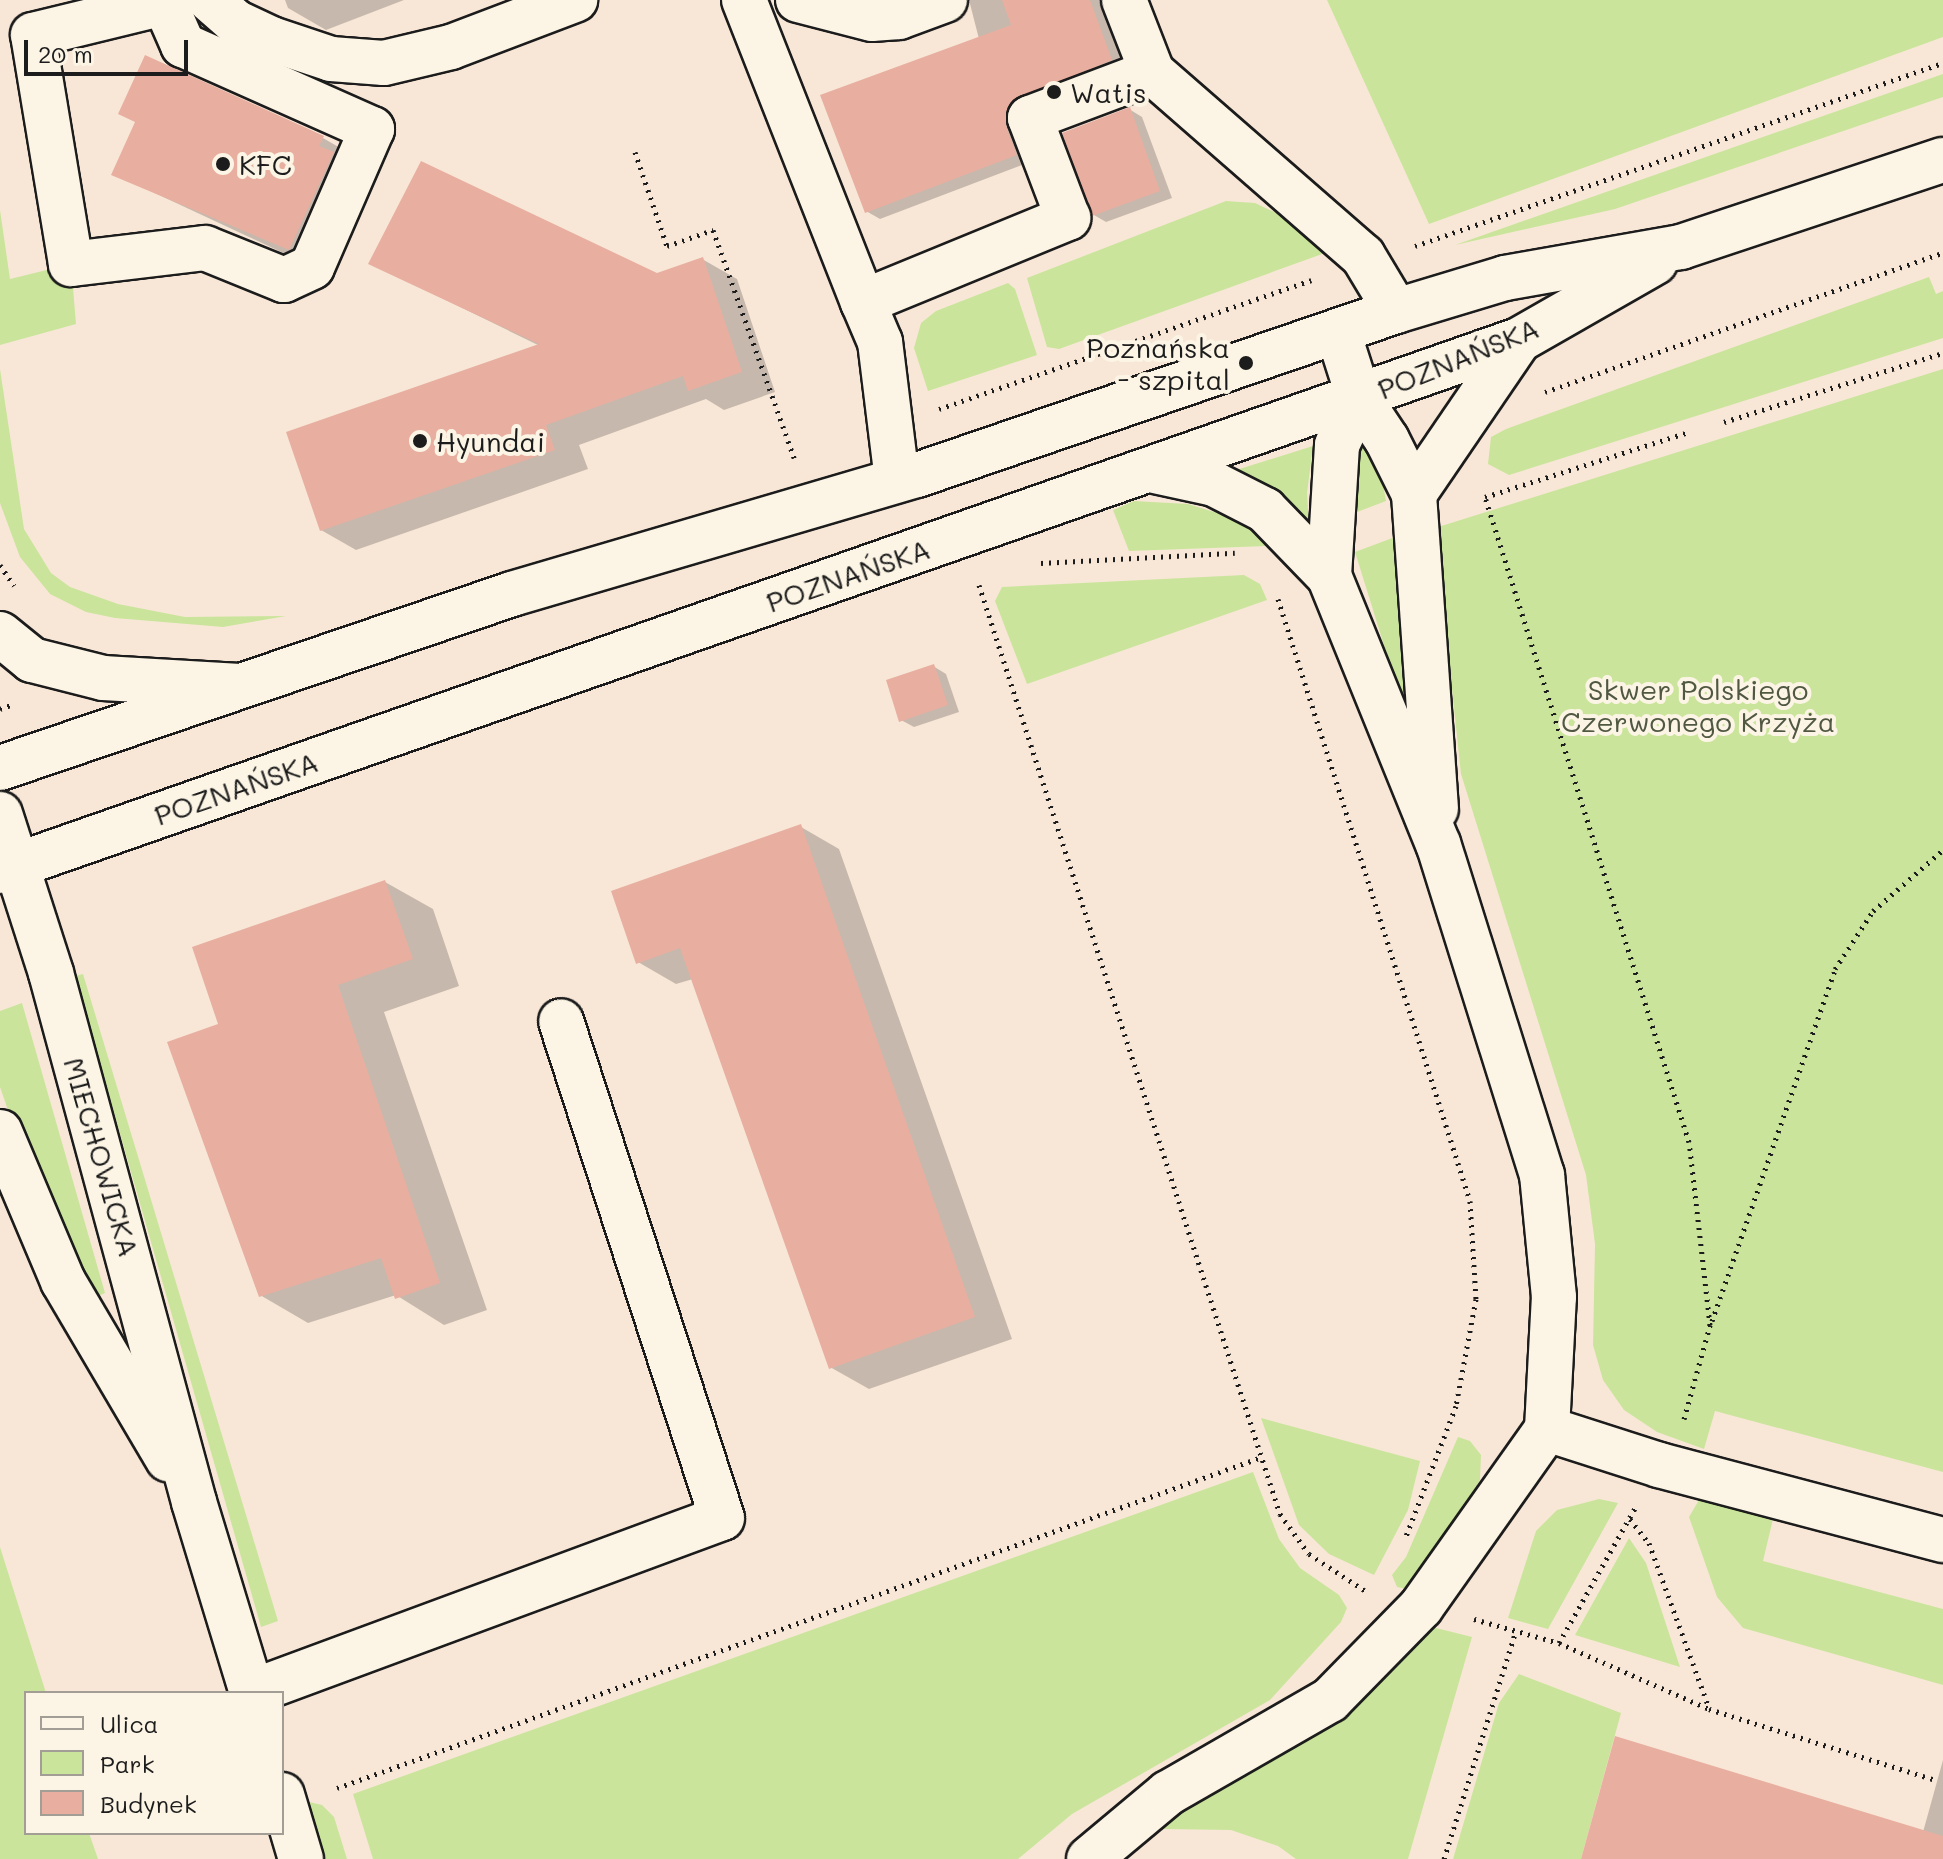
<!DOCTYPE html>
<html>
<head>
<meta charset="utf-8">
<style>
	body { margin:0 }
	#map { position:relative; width:1943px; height:1859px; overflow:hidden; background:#f8e7d7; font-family:Mali,sans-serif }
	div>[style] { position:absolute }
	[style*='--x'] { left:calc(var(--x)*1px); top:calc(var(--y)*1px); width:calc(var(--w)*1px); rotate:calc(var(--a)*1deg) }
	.green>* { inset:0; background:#cae59b }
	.shadow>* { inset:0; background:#0003 }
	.building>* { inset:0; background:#e8afa0 }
	.path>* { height:5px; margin-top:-2.5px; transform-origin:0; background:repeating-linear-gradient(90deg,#1c1c1c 0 2px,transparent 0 8px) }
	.roads { filter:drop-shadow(2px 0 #1c1c1c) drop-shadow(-2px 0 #1c1c1c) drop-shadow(0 2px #1c1c1c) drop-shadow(0 -2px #1c1c1c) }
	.minor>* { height:44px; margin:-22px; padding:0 22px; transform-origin:22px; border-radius:22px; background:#fcf5e5 }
	.major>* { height:44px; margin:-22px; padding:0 22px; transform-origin:22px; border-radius:22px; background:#fcf5e5 }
	.dots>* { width:22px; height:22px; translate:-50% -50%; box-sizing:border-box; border:4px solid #fcf5e5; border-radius:50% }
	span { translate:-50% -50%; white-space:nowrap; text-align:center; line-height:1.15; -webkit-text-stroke:8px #fcf5e5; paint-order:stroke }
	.poi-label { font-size:28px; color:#1c1c1c }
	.left { translate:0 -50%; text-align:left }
	.right { translate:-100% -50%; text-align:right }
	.street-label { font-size:28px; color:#1c1c1c }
	.park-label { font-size:28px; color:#505842 }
	.legend { position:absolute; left:24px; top:1691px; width:260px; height:144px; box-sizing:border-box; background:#fcf5e5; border:2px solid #a29e95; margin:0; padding:10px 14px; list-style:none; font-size:24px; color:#1c1c1c }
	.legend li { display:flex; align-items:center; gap:16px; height:40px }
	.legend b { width:40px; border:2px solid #a29e95 }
	.scale { position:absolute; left:24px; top:40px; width:164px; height:36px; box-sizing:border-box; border:4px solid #1c1c1c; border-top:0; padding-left:10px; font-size:24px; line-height:28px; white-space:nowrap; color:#1c1c1c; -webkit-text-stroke:6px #fcf5e5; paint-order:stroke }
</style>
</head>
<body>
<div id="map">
	<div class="green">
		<div style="clip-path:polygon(1327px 0,1943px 0,1943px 37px,1429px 224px)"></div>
		<div style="clip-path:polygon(1943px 74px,1943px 97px,1615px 209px,1455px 245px)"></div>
		<div style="clip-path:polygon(1226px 201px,1255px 203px,1283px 216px,1325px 253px,1059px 349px,1047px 347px,1027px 278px)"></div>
		<div style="clip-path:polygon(0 210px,10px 279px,71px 264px,76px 324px,0 345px)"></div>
		<div style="clip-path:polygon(1929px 277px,1936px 294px,1943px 291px,1943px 338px,1509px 475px,1488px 464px,1491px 437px,1506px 429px)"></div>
		<div style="clip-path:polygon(1008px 283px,1015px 289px,1037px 355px,928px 391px,914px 348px,921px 323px,936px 311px)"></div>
		<div style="clip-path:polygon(0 369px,24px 529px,51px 573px,70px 587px,118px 604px,185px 617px,286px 616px,223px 627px,115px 618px,86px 612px,50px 594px,20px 557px,0 503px)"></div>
		<div style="clip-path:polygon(1943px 369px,1943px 1472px,1715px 1411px,1704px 1449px,1657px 1432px,1624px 1410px,1603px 1380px,1593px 1345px,1595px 1244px,1586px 1175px,1461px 774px,1435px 528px)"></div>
		<div style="clip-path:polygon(1359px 435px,1381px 473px,1386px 501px,1344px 517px)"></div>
		<div style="clip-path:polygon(1313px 446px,1307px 493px,1309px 527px,1230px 472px)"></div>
		<div style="clip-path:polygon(1134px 501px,1188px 504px,1214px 512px,1244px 524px,1267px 546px,1129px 551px,1113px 510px)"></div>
		<div style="clip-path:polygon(1395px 537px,1413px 716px,1406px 716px,1355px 552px)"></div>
		<div style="clip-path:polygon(1244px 575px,1260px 584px,1267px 600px,1027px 684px,995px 601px,1002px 587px)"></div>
		<div style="clip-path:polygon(83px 974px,278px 1621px,261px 1627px,75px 976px)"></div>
		<div style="clip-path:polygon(22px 1003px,105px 1293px,93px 1298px,18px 1139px,0 1087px,0 1011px)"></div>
		<div style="clip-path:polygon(1261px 1418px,1420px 1461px,1408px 1510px,1374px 1575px,1329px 1554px,1299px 1525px)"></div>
		<div style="clip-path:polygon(1458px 1437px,1470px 1441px,1481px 1455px,1480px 1480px,1412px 1590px,1397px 1587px,1392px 1575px,1406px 1557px)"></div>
		<div style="clip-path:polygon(1253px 1472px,1279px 1539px,1300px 1568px,1339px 1595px,1347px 1608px,1341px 1622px,1270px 1700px,1072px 1814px,1018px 1859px,373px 1859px,353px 1794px)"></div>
		<div style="clip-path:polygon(1599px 1499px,1618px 1503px,1548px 1629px,1508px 1618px,1536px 1531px,1557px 1510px)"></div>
		<div style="clip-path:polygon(1699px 1500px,1773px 1519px,1763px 1561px,1943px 1609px,1943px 1685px,1743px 1628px,1717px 1597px,1689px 1517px)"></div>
		<div style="clip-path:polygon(1629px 1538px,1646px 1563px,1680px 1667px,1575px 1635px)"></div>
		<div style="clip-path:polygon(0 1547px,46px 1693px,26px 1693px,26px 1833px,89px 1833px,98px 1859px,0 1859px)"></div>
		<div style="clip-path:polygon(1428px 1626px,1472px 1637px,1408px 1859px,1296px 1859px,1278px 1846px,1231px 1830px,1164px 1829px,1159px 1818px)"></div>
		<div style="clip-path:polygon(1519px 1674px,1621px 1713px,1581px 1859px,1453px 1859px,1499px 1703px)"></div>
		<div style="clip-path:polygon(305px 1801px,322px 1805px,334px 1817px,347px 1859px,323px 1859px)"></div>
	</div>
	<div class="shadow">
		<div style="clip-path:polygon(285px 0,404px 0,326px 30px,288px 8px)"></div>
		<div style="clip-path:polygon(969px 0,1100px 0,1125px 68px,1025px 109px,1030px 162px,880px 219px,866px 211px,979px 39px)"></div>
		<div style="clip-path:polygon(1129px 109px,1142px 117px,1172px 198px,1106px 222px,1094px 215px)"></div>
		<div style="clip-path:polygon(137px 123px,323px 138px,361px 160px,324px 272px,114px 174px)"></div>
		<div style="clip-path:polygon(702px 259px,737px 279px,775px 392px,724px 410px,706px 399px,579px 445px,588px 469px,356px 550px,321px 530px,540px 346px,370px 263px,657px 275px)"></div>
		<div style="clip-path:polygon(933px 666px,946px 674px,959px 712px,914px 727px,901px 720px)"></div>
		<div style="clip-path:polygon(801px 827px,839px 849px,1012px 1339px,869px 1389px,830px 1367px,693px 979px,676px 984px,638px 962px)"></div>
		<div style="clip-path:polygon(385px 882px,433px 909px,459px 986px,384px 1012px,487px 1310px,444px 1325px,396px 1295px,308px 1323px,260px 1295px,220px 1025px)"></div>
		<div style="clip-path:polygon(1943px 1760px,1943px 1859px,1583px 1859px,1923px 1832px)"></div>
	</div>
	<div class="building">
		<div style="clip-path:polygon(1002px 0,1090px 0,1112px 60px,1011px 102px,1006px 126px,1017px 155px,865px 213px,820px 95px,1011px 25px)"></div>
		<div style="clip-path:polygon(145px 55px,324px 136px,319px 146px,334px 152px,289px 250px,111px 175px,135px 122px,118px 114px)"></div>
		<div style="clip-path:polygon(1130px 107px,1160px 191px,1092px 216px,1062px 133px)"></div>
		<div style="clip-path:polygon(421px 161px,657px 273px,703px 257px,742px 372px,688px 391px,683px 376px,546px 425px,555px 450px,320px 531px,286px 432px,539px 344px,368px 264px)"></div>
		<div style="clip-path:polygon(934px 664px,948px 705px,899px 722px,886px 680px)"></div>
		<div style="clip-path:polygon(801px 824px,975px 1317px,829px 1369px,680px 948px,636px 964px,611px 891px)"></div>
		<div style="clip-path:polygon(385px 880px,413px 959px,338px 985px,440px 1283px,395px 1299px,381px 1258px,259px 1297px,167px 1042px,218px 1024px,192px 947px)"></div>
		<div style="clip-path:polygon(1615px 1736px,1943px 1836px,1943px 1859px,1581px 1859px)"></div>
	</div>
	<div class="path">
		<div style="--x:635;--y:152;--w:99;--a:71.2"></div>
		<div style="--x:667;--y:246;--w:49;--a:-19.2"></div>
		<div style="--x:713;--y:230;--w:242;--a:70.4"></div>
		<div style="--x:1415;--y:246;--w:559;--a:-19.12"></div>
		<div style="--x:1545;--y:392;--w:422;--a:-19.3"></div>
		<div style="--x:939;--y:409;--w:394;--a:-19.1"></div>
		<div style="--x:1724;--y:422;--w:230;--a:-17.5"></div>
		<div style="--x:1041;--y:563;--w:194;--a:-3"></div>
		<div style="--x:0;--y:565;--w:25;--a:56"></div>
		<div style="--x:979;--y:585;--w:977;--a:72.05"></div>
		<div style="--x:1280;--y:1514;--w:49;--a:54.1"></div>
		<div style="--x:1309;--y:1554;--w:69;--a:33.2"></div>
		<div style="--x:1278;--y:599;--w:632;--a:72.31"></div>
		<div style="--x:1470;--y:1201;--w:98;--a:86.5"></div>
		<div style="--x:1476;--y:1299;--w:109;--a:100.6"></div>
		<div style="--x:1456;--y:1406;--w:139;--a:111"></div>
		<div style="--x:0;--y:709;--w:12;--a:-20"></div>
		<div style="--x:1712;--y:1321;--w:373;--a:-70.7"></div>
		<div style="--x:1835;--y:969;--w:69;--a:-56.8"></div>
		<div style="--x:1873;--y:911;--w:93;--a:-41.1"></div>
		<div style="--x:1684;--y:1419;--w:98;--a:-74.5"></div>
		<div style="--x:1710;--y:1325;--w:184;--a:-96.5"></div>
		<div style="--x:1689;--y:1142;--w:676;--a:-107.55"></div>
		<div style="--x:1485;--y:497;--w:211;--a:-17.7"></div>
		<div style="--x:1630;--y:1519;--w:31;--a:52"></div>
		<div style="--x:1649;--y:1543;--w:176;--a:70"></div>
		<div style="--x:1474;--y:1619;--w:88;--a:15.8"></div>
		<div style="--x:1559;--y:1643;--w:164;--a:23.7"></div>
		<div style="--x:1709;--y:1709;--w:237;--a:17.4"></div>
		<div style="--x:1559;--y:1643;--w:155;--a:-60.6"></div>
		<div style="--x:337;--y:1788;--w:982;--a:-19.69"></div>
		<div style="--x:1444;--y:1859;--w:239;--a:-72.5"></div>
	</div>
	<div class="roads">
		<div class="minor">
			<div style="--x:210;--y:0;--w:33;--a:41"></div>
			<div style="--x:235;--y:22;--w:40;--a:25"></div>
			<div style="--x:271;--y:39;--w:63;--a:18.4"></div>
			<div style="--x:331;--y:59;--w:53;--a:4.3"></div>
			<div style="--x:384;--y:63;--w:69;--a:-13.4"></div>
			<div style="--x:451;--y:47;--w:133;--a:-20.8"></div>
			<div style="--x:744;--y:0;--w:325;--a:68.5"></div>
			<div style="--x:798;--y:0;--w:76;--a:14.4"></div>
			<div style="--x:872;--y:19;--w:27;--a:-4"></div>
			<div style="--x:899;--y:17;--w:49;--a:-20.3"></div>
			<div style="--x:1124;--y:0;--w:77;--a:68.7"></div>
			<div style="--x:165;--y:4;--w:45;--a:66.3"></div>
			<div style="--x:183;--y:45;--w:207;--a:24"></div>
			<div style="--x:372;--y:129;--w:150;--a:113.5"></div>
			<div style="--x:312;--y:267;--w:31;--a:155"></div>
			<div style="--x:284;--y:280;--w:85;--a:-157.9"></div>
			<div style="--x:205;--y:248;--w:135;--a:173.2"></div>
			<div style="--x:71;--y:264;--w:232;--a:-99.4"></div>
			<div style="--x:33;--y:35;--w:148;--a:-13.7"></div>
			<div style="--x:1338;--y:332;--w:69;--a:72.3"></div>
			<div style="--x:1359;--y:398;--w:50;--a:56.3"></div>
			<div style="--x:1387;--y:440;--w:60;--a:63.4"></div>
			<div style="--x:1150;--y:470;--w:66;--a:12.3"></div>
			<div style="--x:1214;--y:484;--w:57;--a:27"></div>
			<div style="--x:1265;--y:510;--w:92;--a:45.9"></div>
			<div style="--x:897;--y:480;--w:139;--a:-97"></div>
			<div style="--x:880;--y:342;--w:43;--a:-113"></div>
			<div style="--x:863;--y:302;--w:222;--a:-22.3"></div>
			<div style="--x:1068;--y:218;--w:107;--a:-110.8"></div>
			<div style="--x:1030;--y:118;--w:130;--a:-20.7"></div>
			<div style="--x:1152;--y:72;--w:280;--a:41.1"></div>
			<div style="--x:1363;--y:256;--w:64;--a:59"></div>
			<div style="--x:0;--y:634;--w:41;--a:39.1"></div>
			<div style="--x:32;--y:660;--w:73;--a:14.2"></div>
			<div style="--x:103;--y:678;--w:137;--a:3.3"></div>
			<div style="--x:1436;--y:809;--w:316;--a:-94"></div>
			<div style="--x:1414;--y:494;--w:186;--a:-55.7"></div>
			<div style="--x:0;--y:814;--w:167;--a:72.2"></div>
			<div style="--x:51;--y:973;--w:548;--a:74.87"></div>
			<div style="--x:194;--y:1502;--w:200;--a:73.1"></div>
			<div style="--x:0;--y:1132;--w:162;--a:67.1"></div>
			<div style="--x:63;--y:1281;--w:207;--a:59.5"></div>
			<div style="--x:1547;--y:1429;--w:118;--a:17.8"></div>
			<div style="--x:1659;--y:1465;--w:294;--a:14.8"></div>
			<div style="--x:252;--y:1692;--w:501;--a:-20.32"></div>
			<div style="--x:722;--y:1518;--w:522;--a:-107.95"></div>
			<div style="--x:282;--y:1795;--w:67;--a:73.5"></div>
			<div style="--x:1089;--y:1859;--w:103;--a:-39.9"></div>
			<div style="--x:1168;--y:1793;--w:187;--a:-29.9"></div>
			<div style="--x:1330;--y:1700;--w:130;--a:-45.6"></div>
			<div style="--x:1421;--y:1607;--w:218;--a:-54.7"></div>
			<div style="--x:1547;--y:1429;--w:132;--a:-87"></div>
			<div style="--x:1554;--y:1297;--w:123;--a:-95.6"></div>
			<div style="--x:1542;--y:1175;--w:347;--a:-107.4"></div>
			<div style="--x:1438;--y:844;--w:289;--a:-112.1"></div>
			<div style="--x:1329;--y:576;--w:131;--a:-86.5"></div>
			<div style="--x:1337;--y:445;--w:52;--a:-64.9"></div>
		</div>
		<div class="major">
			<div style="--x:0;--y:768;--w:541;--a:-18.77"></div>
			<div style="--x:512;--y:594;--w:422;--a:-16.4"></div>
			<div style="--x:917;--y:475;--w:506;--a:-18.9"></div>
			<div style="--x:1396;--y:311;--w:114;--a:-16.8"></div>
			<div style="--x:1505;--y:278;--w:179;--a:-10"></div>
			<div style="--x:1681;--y:247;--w:276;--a:-18.4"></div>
			<div style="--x:0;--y:871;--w:1609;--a:-19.27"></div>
			<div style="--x:1519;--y:340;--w:157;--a:-29.8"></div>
		</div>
	</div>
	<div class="dots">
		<div style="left:1054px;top:92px;background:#1c1c1c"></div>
		<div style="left:223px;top:164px;background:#1c1c1c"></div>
		<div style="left:1246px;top:363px;background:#1c1c1c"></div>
		<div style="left:420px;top:441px;background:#1c1c1c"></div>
	</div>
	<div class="poi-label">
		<span class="left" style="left:1070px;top:92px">Watis</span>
		<span class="left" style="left:239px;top:164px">KFC</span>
		<span class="right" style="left:1230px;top:363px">Poznańska<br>- szpital</span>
		<span class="left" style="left:436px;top:441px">Hyundai</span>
	</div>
	<div class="street-label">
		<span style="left:1458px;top:358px;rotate:-22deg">POZNAŃSKA</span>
		<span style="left:848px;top:575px;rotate:-19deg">POZNAŃSKA</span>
		<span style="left:236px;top:788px;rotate:-19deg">POZNAŃSKA</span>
		<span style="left:102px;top:1157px;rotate:74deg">MIECHOWICKA</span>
	</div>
	<div class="park-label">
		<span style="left:1698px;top:705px">Skwer Polskiego<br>Czerwonego Krzyża</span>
	</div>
	<ul class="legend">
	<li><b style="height:10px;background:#fcf5e5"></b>Ulica</li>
	<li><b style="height:22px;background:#cae59b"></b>Park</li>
	<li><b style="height:22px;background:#e8afa0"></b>Budynek</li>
	</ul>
	<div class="scale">20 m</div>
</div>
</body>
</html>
